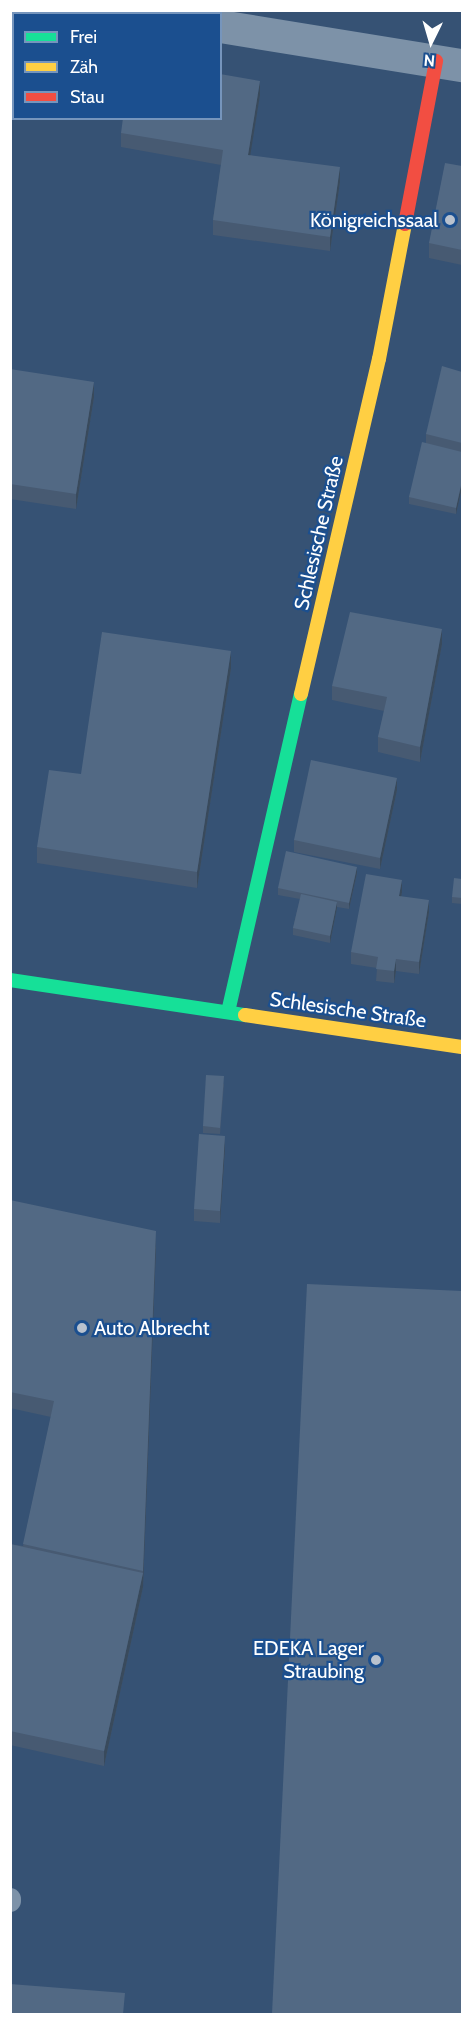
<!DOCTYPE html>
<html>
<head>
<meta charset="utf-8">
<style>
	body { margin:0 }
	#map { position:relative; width:473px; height:2025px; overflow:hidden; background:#365274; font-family:Cabin,sans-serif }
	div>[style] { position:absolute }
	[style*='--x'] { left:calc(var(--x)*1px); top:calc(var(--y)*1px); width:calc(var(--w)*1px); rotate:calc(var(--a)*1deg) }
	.lane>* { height:22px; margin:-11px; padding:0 11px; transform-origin:11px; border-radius:11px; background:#7d92a8 }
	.street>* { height:33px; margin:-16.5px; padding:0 16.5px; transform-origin:16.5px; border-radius:16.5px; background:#7d92a8 }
	.fast>* { height:14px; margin:-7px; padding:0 7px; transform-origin:7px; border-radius:7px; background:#16e098 }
	.slow>* { height:14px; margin:-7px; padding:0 7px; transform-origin:7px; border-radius:7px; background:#ffcf43 }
	.jam>* { height:14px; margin:-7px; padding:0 7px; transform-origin:7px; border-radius:7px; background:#f24e42 }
	.wall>* { inset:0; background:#475a72 }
	.shaded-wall>* { inset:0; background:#394a5c }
	.building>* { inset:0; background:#526984 }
	.dots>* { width:16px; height:16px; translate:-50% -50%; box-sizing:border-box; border:3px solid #1b4f8f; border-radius:50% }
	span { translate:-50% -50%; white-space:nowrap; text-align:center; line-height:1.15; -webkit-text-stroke:4.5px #1b4f8f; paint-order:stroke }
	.poi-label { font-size:20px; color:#fff }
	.right { translate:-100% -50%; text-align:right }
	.left { translate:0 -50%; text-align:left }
	.street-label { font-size:20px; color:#fff }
	.frame { position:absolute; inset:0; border:12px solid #fff; pointer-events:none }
	.legend { position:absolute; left:12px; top:12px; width:210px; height:108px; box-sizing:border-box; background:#1b4f8f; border:2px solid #7695bc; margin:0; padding:8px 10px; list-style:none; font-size:18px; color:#fff }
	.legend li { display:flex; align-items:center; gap:12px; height:30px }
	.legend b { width:30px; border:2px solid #7695bc }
	.north { position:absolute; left:401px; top:12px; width:60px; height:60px; -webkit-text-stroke:4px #1b4f8f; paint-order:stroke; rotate:185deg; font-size:16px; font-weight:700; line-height:24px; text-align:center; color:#fff }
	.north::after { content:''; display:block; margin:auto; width:21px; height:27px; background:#fff; clip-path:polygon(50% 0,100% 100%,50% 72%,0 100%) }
</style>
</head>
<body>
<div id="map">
	<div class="lane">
		<div style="--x:10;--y:1899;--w:2;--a:90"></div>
	</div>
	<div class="street">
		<div style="--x:127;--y:10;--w:18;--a:13"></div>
		<div style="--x:220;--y:26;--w:245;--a:9.2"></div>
	</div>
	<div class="fast">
		<div style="--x:10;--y:980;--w:238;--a:8.5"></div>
		<div style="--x:228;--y:1012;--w:326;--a:-77.1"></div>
	</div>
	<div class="slow">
		<div style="--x:301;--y:694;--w:344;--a:-76.9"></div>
		<div style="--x:379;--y:359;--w:137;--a:-79.1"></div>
		<div style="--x:245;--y:1015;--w:219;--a:8.4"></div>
	</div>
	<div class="jam">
		<div style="--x:405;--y:224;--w:166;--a:-79.2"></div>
	</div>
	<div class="wall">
		<div style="clip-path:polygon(260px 95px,250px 155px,340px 182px,330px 251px,213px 235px,213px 220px,221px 165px,121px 147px,121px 133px)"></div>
		<div style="clip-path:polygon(462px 166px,462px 265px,429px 258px,429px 243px)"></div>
		<div style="clip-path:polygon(10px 369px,94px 397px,76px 509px,10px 499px)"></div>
		<div style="clip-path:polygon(462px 372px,462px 488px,456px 514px,409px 504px,409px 497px,426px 443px,426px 434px)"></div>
		<div style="clip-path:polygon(442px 644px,420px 762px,378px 752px,378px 737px,384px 711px,332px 700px,332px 686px)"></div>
		<div style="clip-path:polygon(231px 668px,197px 888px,37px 863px,37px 847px,81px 774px)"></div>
		<div style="clip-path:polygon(397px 790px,380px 869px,294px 852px,294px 840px)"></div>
		<div style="clip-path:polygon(357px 873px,349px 909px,337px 907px,330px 943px,293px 935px,293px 928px,300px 899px,278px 895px,278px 888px)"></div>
		<div style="clip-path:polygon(462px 879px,462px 904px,452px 903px,452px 897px)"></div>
		<div style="clip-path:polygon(402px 892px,401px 896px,429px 912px,419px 974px,396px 971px,394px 983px,376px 981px,377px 968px,351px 964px,351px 952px)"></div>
		<div style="clip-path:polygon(224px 1083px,220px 1134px,203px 1133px,203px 1126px)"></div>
		<div style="clip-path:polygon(225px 1148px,220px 1223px,194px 1221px,194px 1209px)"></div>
		<div style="clip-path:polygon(10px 1200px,156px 1247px,143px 1587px,104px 1766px,10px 1745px,10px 1544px,23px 1546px,51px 1417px,10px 1408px)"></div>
	</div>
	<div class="shaded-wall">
		<div style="clip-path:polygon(260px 81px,260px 95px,248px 169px,248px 155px)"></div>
		<div style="clip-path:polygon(340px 167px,340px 182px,330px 251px,330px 237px)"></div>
		<div style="clip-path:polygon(94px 382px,94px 397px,76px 509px,76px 494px)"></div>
		<div style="clip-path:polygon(462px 481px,462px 488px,456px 514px,456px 508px)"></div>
		<div style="clip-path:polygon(442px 629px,442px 644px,420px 762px,420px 747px)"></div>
		<div style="clip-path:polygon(231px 651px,231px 668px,197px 888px,197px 872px)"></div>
		<div style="clip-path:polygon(397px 778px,397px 790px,380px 869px,380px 858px)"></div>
		<div style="clip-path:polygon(357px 867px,357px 873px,349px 909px,349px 903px)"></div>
		<div style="clip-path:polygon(402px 880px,402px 892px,399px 908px,399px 896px)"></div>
		<div style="clip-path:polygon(429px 900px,429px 912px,419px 974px,419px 962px)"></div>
		<div style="clip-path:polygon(337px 902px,337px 908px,330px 943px,330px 936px)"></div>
		<div style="clip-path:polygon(396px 959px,396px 971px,394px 983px,394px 971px)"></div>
		<div style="clip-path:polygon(225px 1136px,225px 1148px,220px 1223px,220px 1211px)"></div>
		<div style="clip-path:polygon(156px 1231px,156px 1247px,143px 1587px,143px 1571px)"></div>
		<div style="clip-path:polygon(143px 1573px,143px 1587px,104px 1766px,104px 1751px)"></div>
	</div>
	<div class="building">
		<div style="clip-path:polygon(220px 74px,260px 81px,248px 155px,340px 167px,330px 237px,213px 220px,223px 150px,121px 133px,123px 118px,220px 118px)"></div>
		<div style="clip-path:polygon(445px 163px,462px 166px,462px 250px,429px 243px)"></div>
		<div style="clip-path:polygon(442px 366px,462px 372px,462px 443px,426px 434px)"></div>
		<div style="clip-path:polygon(10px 369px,94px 382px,76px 494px,10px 484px)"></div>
		<div style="clip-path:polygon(422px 442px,462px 452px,462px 481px,456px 508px,409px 497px)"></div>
		<div style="clip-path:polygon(350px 612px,442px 629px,420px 747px,378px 737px,387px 697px,332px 686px)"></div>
		<div style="clip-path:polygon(102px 632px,231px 651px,197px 872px,37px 847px,49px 770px,81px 774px)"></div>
		<div style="clip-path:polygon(311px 760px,397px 778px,380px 858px,294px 840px)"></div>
		<div style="clip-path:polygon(286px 851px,357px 867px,349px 903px,278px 888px)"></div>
		<div style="clip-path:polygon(366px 874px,402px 880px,399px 896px,429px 900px,419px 962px,396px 959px,394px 971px,376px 969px,378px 957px,351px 952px)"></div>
		<div style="clip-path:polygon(454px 878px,462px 879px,462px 898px,452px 897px)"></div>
		<div style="clip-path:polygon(301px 894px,337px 902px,330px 936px,293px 928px)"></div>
		<div style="clip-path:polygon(206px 1075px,224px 1076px,220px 1128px,203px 1126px)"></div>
		<div style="clip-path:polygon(199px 1134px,225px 1136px,220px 1211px,194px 1209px)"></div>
		<div style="clip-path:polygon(10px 1200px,156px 1231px,143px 1571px,23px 1544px,54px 1401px,10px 1392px)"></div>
		<div style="clip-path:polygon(307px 1284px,462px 1291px,462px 2014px,272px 2014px)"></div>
		<div style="clip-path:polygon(10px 1544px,143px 1573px,104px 1751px,10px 1731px)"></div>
		<div style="clip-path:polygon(10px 1984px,125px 1993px,123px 2014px,10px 2014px)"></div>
	</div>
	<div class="dots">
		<div style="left:450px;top:220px;background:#b9c2ce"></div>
		<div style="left:82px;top:1328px;background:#b9c2ce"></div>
		<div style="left:376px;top:1660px;background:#b9c2ce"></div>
	</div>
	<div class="poi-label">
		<span class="right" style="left:438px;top:220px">Königreichssaal</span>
		<span class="left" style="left:94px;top:1328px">Auto Albrecht</span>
		<span class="right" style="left:364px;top:1660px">EDEKA Lager<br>Straubing</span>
	</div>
	<div class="street-label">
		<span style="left:319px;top:533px;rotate:-77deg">Schlesische Straße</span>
		<span style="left:348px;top:1010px;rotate:8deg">Schlesische Straße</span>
	</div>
	<div class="frame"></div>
	<ul class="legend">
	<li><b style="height:8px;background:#16e098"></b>Frei</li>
	<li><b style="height:8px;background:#ffcf43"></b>Zäh</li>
	<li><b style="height:8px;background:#f24e42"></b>Stau</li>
	</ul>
	<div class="north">N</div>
</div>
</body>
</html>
